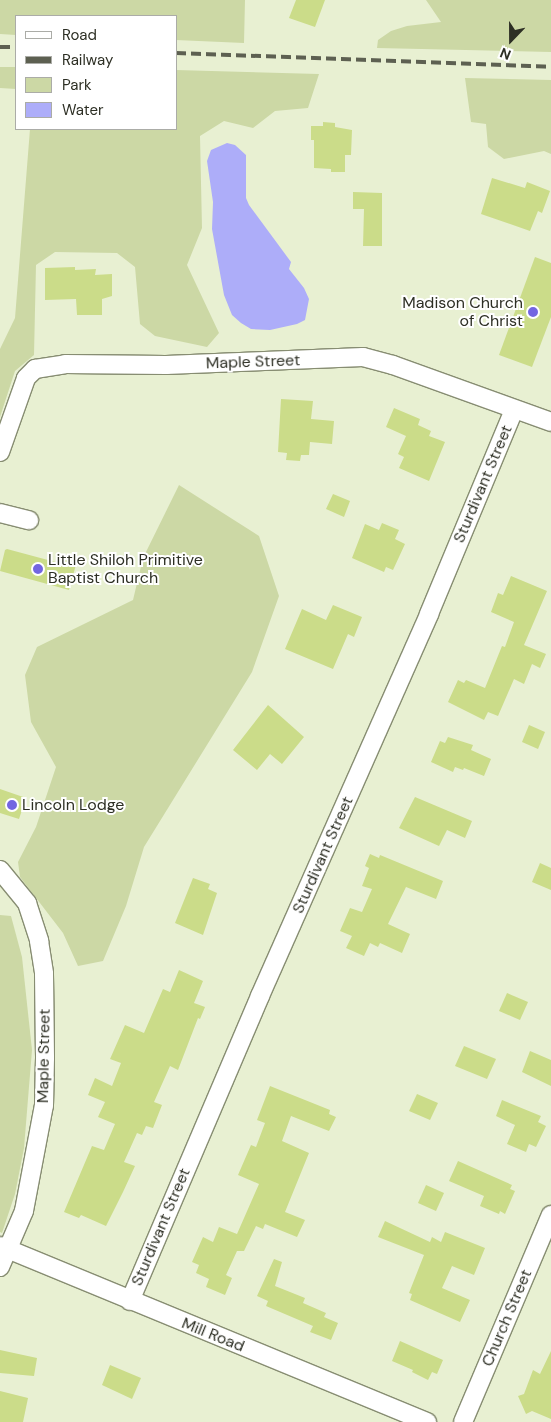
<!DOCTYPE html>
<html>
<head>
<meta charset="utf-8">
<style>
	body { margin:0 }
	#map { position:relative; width:551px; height:1422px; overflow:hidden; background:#e8f0d2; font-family:"DM Sans",sans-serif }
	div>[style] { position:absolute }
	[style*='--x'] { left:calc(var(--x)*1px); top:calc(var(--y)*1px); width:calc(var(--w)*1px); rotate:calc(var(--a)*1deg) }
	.green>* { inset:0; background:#ccd8a5 }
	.water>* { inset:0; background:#adadf9 }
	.building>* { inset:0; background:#cbdc89 }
	.roads { filter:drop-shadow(1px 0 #878d72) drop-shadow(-1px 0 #878d72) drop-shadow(0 1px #878d72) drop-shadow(0 -1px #878d72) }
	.minor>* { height:18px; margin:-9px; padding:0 9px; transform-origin:9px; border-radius:9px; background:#fff }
	.rail>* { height:4px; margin-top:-2px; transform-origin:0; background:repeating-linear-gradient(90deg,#5d6051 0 10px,transparent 0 15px) }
	.dots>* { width:14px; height:14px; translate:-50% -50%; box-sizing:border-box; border:2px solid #fff; border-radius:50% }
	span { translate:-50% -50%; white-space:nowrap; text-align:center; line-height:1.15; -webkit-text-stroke:4px #fff; paint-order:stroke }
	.poi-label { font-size:16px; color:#2d2f24 }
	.right { translate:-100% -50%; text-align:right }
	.left { translate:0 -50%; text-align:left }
	.street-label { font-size:16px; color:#2d2f24 }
	.legend { position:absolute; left:15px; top:15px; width:162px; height:115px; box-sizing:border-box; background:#fff; border:1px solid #abaca7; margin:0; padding:6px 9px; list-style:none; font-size:15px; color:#2d2f24 }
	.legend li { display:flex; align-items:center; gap:10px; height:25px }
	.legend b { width:25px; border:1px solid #abaca7 }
	.north { position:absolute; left:486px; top:15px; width:50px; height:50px; -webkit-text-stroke:4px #fff; paint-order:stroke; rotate:202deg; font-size:14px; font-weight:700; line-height:20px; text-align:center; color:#2d2f24 }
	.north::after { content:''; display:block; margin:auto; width:18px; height:22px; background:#2d2f24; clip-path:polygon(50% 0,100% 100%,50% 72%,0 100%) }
</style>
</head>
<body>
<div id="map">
	<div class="green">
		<div style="clip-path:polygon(0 0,245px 0,244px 43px,176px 40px,176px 16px,16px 16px,16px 35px,0 34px)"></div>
		<div style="clip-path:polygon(426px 0,551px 0,551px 52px,377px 48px,378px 40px,391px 31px,407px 26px,441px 22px)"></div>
		<div style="clip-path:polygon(0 67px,16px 67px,16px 89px,0 88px)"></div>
		<div style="clip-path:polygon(176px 70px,319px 74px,308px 108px,275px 111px,253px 128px,224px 121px,200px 136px,202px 228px,187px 265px,219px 333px,207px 347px,155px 336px,140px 324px,135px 267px,117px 253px,55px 252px,36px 265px,34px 355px,15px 371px,0 417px,0 349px,15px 318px,30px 129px,176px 129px)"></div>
		<div style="clip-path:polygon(465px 78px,551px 80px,551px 154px,544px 151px,504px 159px,488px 147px,486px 124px,471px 122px)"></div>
		<div style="clip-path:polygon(179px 485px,259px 536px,279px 596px,252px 672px,144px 847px,126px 906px,103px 961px,78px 966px,63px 933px,20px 877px,18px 862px,36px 827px,56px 767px,31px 722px,25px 675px,37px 647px,133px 600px,143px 558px)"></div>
		<div style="clip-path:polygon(0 915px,11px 916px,22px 957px,32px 1050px,24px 1148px,15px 1194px,2px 1233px,0 1232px)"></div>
	</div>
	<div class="water">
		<div style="clip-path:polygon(227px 143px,235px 145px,246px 155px,246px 198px,249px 205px,291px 262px,289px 269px,304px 288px,309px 299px,305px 320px,297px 324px,270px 330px,251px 329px,241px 323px,232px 315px,224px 295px,212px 229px,213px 202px,207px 161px,211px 150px)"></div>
	</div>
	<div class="building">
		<div style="clip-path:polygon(296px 0,325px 0,315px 27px,289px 18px)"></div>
		<div style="clip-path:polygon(323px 122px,335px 123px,335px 127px,352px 130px,351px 155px,345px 155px,345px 172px,331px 172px,331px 169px,314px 168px,314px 140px,311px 140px,311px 126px,323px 126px)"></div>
		<div style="clip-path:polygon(492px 178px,525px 188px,527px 182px,550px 191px,542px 213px,538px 211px,530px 231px,481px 214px)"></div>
		<div style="clip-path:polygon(353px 192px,382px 193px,382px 246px,363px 246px,364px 209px,353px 209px)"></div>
		<div style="clip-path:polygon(535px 257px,551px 263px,551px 317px,532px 367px,499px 355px)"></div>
		<div style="clip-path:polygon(75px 267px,75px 270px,96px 269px,95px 275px,112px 274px,112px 296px,102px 299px,102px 315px,77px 315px,76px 299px,45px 300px,45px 268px)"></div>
		<div style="clip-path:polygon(281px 399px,313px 401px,311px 419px,334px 421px,332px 444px,310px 442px,309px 455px,301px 455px,300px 461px,286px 460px,287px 453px,278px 452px)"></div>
		<div style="clip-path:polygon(394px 408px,420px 419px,418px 425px,431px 431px,429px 436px,445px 442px,429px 481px,399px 468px,404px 457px,398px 454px,406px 436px,386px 427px)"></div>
		<div style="clip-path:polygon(333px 494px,350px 501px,344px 517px,326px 509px)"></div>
		<div style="clip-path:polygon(382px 523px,399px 530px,395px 539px,405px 544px,393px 570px,386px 567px,384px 572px,352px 558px,365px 524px,379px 530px)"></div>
		<div style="clip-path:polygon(7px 549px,59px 563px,61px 557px,77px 561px,69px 590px,0 571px,5px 550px)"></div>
		<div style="clip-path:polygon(511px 576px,547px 591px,524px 645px,546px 654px,540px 668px,532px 664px,524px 684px,514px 679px,498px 716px,488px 712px,484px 720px,448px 702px,458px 680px,464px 683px,466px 680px,485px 688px,502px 646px,505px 647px,514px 622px,491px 612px,498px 593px,503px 595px)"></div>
		<div style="clip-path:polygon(333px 605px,362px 617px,354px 637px,348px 634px,333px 669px,285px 649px,302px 609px,326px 620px)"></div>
		<div style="clip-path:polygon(268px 705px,304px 737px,282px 764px,270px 754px,257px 770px,233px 750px)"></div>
		<div style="clip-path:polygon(529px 725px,545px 732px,538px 749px,522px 742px)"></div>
		<div style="clip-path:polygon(448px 737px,473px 745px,471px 750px,491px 759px,484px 776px,464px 768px,463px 770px,455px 767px,453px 772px,431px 762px,440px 741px,445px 743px)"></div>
		<div style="clip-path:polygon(0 789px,26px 798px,19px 819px,0 813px)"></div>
		<div style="clip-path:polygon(415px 797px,472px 821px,465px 838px,447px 830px,439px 846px,399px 828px)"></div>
		<div style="clip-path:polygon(370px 854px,379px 858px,380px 855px,443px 881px,436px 899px,406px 887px,388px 924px,410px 934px,402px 953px,380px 943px,378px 947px,370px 943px,364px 956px,346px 948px,352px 936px,340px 931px,350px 908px,362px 912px,372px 889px,362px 886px,369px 868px,365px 866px)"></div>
		<div style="clip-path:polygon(540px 863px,551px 868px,551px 890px,532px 882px)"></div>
		<div style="clip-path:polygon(193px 878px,210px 884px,208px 889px,217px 893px,203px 935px,175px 923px)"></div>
		<div style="clip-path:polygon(179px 970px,203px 981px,194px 1003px,205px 1007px,200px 1019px,198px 1018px,178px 1070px,170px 1066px,154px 1102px,162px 1105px,153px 1128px,146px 1126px,142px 1135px,137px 1133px,124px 1162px,135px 1166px,123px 1192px,106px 1226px,81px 1215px,79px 1218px,64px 1212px,92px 1146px,104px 1150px,115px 1124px,98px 1117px,105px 1102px,88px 1095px,95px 1078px,112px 1086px,121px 1063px,110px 1059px,125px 1025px,144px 1033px,163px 989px,170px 992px)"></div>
		<div style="clip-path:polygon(507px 993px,528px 1002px,520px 1020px,499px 1011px)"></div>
		<div style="clip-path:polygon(464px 1046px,496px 1059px,487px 1079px,455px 1066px)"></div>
		<div style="clip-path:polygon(530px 1051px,551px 1060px,551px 1086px,522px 1072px)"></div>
		<div style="clip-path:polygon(270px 1086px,330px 1110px,329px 1114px,336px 1117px,329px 1131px,291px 1116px,282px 1141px,309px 1153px,285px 1212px,305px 1220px,297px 1237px,265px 1224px,263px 1229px,256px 1226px,244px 1251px,237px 1251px,226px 1275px,232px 1278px,225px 1295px,206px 1287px,209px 1279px,196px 1273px,199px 1265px,192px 1262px,203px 1237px,213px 1242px,219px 1227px,237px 1234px,259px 1184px,238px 1175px,251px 1145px,256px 1147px,265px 1123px,257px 1120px)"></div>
		<div style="clip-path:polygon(417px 1094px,438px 1103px,430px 1120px,409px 1111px)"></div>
		<div style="clip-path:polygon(502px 1100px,541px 1116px,538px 1122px,546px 1126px,536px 1147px,529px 1144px,526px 1152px,507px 1144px,515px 1125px,496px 1116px)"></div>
		<div style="clip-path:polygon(458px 1161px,512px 1185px,510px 1189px,515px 1191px,505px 1214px,500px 1211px,499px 1214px,480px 1206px,484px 1196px,449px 1181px)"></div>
		<div style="clip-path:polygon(426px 1185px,444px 1193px,436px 1211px,418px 1203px)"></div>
		<div style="clip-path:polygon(385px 1221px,430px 1242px,432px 1237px,441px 1242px,445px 1232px,485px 1248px,474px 1275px,452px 1266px,442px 1288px,470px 1300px,460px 1322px,410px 1300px,412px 1294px,409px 1293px,424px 1255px,378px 1237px)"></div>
		<div style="clip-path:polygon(274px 1259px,282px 1262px,275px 1286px,305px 1298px,303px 1303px,326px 1313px,324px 1317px,338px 1323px,331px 1340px,310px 1332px,313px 1326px,266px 1306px,268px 1301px,257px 1296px)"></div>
		<div style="clip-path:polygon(400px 1341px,443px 1360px,437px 1374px,432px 1372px,428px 1380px,412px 1372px,413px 1370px,392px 1361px)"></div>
		<div style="clip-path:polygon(0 1350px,37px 1358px,34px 1376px,0 1373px)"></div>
		<div style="clip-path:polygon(551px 1351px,551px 1419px,532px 1411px,526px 1414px,518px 1396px,524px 1394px,533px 1370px,540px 1374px)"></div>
		<div style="clip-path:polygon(110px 1365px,141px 1378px,132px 1399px,102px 1385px)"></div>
		<div style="clip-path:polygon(0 1391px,28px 1398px,23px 1422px,0 1422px)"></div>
	</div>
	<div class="roads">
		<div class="minor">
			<div style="--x:0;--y:452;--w:78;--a:-70.6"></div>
			<div style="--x:26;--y:378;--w:13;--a:-45"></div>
			<div style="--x:35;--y:369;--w:30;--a:-9"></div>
			<div style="--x:65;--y:364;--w:101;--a:0.6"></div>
			<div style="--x:166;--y:365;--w:197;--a:-2.3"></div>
			<div style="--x:363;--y:357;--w:31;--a:15"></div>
			<div style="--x:393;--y:365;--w:168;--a:19.8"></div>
			<div style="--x:0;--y:513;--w:30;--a:14"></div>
			<div style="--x:0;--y:870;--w:43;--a:50.7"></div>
			<div style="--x:27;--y:903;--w:40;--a:72"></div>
			<div style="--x:39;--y:941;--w:33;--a:81"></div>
			<div style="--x:44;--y:974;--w:84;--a:89.3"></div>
			<div style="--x:45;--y:1058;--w:47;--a:91.2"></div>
			<div style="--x:44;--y:1105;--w:108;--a:100.7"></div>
			<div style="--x:24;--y:1211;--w:61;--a:113.2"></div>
			<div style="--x:0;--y:1246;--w:462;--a:22.4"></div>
			<div style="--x:130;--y:1301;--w:332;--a:-66.9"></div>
			<div style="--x:260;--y:996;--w:418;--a:-66.1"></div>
			<div style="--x:429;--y:614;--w:221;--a:-67.4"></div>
			<div style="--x:463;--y:1422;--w:225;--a:-67"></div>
		</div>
	</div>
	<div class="rail">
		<div style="--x:0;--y:47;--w:16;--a:0"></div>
		<div style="--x:176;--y:53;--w:375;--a:2.1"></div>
	</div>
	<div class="dots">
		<div style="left:533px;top:312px;background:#7366e1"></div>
		<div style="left:38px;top:569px;background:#7366e1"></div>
		<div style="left:12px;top:805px;background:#7366e1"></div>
	</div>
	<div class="poi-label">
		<span class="right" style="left:523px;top:312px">Madison Church<br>of Christ</span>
		<span class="left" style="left:48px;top:569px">Little Shiloh Primitive<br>Baptist Church</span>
		<span class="left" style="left:22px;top:805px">Lincoln Lodge</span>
	</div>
	<div class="street-label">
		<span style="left:253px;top:362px;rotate:-2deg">Maple Street</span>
		<span style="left:483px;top:484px;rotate:-67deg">Sturdivant Street</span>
		<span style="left:323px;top:855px;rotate:-66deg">Sturdivant Street</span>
		<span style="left:44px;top:1056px;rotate:-89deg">Maple Street</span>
		<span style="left:161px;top:1227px;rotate:-67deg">Sturdivant Street</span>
		<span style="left:507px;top:1318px;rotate:-67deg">Church Street</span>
		<span style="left:213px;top:1335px;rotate:22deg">Mill Road</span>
	</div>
	<ul class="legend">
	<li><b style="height:6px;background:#fff"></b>Road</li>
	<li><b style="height:6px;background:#5d6051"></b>Railway</li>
	<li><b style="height:14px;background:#ccd8a5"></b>Park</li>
	<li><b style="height:14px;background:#adadf9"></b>Water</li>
	</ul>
	<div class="north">N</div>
</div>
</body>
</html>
